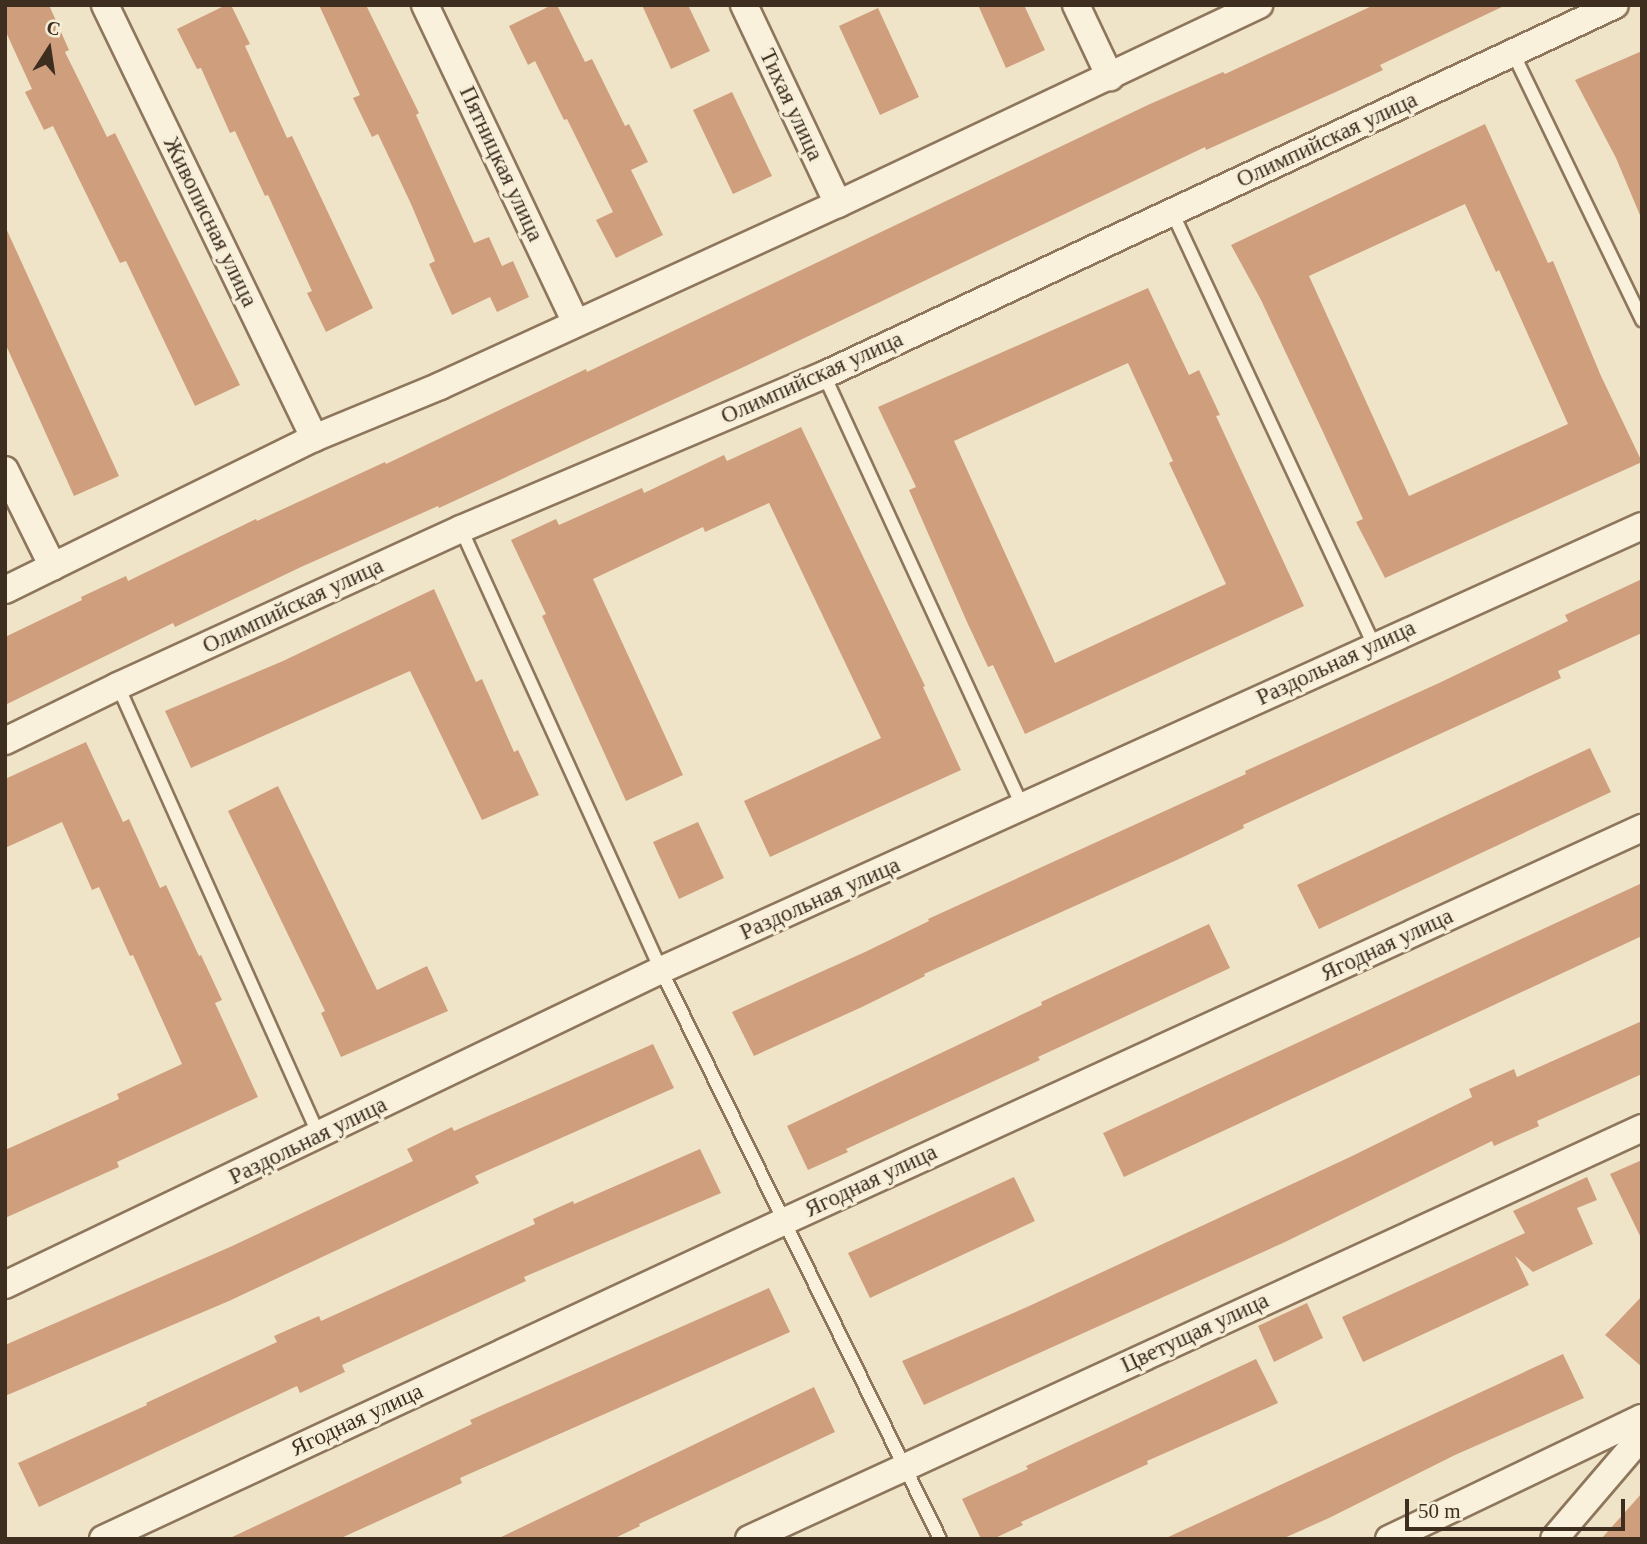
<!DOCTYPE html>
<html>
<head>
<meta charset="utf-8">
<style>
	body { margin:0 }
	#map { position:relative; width:1647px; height:1544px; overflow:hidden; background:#f0e4c8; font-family:Georgia,serif }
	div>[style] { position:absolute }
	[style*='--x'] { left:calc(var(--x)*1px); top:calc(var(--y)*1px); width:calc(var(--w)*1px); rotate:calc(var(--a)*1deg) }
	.building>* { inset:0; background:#cf9f7d }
	.roads { filter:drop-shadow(2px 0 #8d765c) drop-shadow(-2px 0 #8d765c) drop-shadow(0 2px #8d765c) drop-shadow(0 -2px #8d765c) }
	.lane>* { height:12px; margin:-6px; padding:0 6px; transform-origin:6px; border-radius:6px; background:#faf1dc }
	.street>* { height:26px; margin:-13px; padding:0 13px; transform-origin:13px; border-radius:13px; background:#faf1dc }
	span { translate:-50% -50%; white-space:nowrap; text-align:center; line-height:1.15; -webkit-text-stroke:6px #f7eed8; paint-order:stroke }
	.street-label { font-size:23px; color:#3d2e20 }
	.frame { position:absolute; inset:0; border:7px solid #3d2e20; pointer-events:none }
	.north { position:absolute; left:14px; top:14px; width:70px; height:70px; -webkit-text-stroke:5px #f7eed8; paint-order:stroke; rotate:12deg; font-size:19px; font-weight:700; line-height:28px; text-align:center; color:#3d2e20 }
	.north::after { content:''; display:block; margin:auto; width:24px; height:32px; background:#3d2e20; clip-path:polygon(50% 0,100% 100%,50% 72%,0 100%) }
	.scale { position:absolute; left:1405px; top:1499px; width:220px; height:32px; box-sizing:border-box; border:4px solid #3d2e20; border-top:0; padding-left:9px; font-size:21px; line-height:24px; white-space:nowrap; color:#3d2e20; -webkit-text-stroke:5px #f7eed8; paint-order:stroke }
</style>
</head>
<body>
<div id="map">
	<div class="building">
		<div style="clip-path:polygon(5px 5px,49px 5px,69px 50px,65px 52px,107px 137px,115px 133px,240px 385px,195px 406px,126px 261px,120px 263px,53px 126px,44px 130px,25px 92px,32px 89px,5px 30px)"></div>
		<div style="clip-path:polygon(226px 5px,231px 5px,250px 44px,245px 46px,287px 138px,292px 136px,373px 308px,326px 332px,307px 293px,312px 291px,268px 195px,265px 196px,235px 131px,230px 133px,201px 68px,197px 69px,177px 29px)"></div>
		<div style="clip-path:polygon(319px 5px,366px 5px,419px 113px,416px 115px,474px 243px,489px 237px,502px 266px,513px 261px,529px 297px,497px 312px,490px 297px,452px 315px,429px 264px,435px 261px,411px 204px,378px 134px,372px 137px,353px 98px,360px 95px)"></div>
		<div style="clip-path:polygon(552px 5px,557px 5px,585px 62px,592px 59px,625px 126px,629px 124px,648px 162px,631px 170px,663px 235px,616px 258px,596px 220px,613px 212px,567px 119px,564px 120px,535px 61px,528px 65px,509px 26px)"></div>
		<div style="clip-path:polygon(642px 5px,688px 5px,710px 51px,671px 69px)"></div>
		<div style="clip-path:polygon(978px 5px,1024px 5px,1045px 50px,1006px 68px)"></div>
		<div style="clip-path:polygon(1374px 5px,1506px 5px,1380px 65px,1383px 70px,1338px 91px,1206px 150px,1205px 147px,750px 364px,439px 508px,438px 506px,301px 567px,175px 627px,173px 623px,5px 705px,5px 637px,82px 600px,81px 597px,126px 576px,128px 581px,256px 519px,257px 521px,385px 462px,386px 464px,586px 369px,587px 372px,1150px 104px,1223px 72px,1225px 74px)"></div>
		<div style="clip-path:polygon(878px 8px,919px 97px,880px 115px,839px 26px)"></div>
		<div style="clip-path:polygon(1642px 51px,1642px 220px,1616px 158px,1575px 80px)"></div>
		<div style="clip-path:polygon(732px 92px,772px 176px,733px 194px,693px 110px)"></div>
		<div style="clip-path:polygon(evenodd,1485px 124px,1548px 263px,1553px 261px,1601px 376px,1642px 462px,1385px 578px,1356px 522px,1363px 519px,1323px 432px,1261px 300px,1231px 245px,1485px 124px,1465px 204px,1496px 272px,1499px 270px,1568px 424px,1409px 496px,1309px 276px,1465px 204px)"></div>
		<div style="clip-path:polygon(5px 226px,119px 476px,74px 496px,5px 343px)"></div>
		<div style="clip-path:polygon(evenodd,1148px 288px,1189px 375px,1199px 370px,1220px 415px,1216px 416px,1304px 606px,1025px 734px,993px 665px,988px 667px,967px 622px,909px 490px,916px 487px,878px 407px,1148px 288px,1128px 363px,1173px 461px,1169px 463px,1226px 584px,1055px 663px,954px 441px,1128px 363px)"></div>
		<div style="clip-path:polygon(801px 427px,925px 686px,923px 687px,961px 770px,770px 857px,744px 801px,881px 738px,769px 503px,705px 532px,703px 527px,593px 579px,683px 775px,626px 801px,542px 616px,546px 614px,511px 540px,556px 519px,559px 525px,642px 488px,644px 493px,724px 455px,727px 461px)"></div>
		<div style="clip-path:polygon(1642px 579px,1642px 633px,1558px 671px,1561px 678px,1243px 825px,1244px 828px,1179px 859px,924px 974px,925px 976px,862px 1007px,754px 1056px,732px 1012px,865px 952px,929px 921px,928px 919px,1246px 774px,1245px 771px,1439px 683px,1568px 621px,1565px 615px)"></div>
		<div style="clip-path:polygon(434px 589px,476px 682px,482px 679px,514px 752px,518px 750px,539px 795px,482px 820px,410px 671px,191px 768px,165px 711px,283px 661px)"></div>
		<div style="clip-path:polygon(86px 742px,123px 822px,129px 819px,160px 888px,166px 885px,199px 956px,201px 955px,222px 1000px,215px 1003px,258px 1097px,117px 1162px,119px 1167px,5px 1218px,5px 1150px,119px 1099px,117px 1094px,182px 1064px,133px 955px,130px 956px,99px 887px,92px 890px,62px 822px,5px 848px,5px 779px)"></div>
		<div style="clip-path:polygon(1590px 748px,1611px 792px,1319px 929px,1297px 885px)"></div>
		<div style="clip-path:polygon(278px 786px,377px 990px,427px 966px,448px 1011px,341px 1057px,321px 1013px,325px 1011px,228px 811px)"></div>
		<div style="clip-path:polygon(698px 822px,724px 878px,679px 899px,653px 842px)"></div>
		<div style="clip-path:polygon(1642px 883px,1642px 936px,1124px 1177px,1103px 1133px)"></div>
		<div style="clip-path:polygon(1209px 924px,1230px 968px,1038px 1057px,1040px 1060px,846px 1149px,848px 1152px,808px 1170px,787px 1126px,1042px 1005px,1041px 1002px)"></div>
		<div style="clip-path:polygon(1642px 1021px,1642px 1074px,1537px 1121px,1539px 1126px,1494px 1146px,1492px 1141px,1283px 1243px,924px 1405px,902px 1361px,1027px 1307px,1350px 1157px,1472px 1097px,1469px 1089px,1514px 1069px,1517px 1077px)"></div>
		<div style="clip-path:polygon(653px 1044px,674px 1088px,475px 1176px,479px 1183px,229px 1301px,5px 1396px,5px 1345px,230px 1247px,413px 1161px,407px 1149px,452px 1127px,454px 1131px)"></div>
		<div style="clip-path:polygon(700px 1149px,721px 1193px,524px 1277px,526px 1281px,342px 1365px,345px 1372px,300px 1393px,297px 1386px,39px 1507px,18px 1463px,147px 1405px,146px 1403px,277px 1342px,274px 1336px,319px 1316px,321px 1321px,535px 1224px,533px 1219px,573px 1201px,574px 1204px)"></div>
		<div style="clip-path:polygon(1642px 1160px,1642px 1240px,1610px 1174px)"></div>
		<div style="clip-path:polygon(1014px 1177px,1035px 1221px,870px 1298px,848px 1253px)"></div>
		<div style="clip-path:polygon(1587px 1177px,1597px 1200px,1577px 1208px,1593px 1244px,1533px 1272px,1515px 1256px,1529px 1285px,1363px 1362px,1342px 1317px,1525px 1233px,1513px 1211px)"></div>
		<div style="clip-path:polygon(769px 1288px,790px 1332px,460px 1478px,462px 1483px,339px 1539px,228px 1539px,472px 1424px,470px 1420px)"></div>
		<div style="clip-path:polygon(1642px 1296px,1642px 1367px,1605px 1335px)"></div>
		<div style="clip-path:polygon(1307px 1303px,1323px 1338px,1274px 1362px,1258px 1326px)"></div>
		<div style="clip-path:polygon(1563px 1354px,1584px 1398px,1455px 1455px,1329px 1518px,1282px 1539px,1164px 1539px)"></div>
		<div style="clip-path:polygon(1256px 1359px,1278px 1403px,1147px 1461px,1148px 1464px,1021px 1522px,1023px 1525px,993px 1539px,981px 1539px,962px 1499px,1028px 1469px,1026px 1466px)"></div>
		<div style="clip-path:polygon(814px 1387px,835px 1432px,639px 1524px,640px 1526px,613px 1539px,497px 1539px)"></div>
		<div style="clip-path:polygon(1642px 1493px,1642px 1539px,1601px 1539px)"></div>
	</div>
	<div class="roads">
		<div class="lane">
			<div style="--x:1513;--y:53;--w:297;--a:64.2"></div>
			<div style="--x:1172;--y:212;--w:478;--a:65"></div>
			<div style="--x:824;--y:375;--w:476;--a:65.3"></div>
			<div style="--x:461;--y:529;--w:484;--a:65.6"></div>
			<div style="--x:661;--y:970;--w:634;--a:63.88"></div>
			<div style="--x:118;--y:686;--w:492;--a:65.9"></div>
		</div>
		<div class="street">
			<div style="--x:105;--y:5;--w:481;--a:64.2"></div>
			<div style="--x:425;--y:5;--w:352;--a:64.6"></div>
			<div style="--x:744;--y:5;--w:220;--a:64.7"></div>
			<div style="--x:1076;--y:5;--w:80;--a:64.7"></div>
			<div style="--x:5;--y:470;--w:108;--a:63.7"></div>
			<div style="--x:5;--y:590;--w:344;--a:-26.2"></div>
			<div style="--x:314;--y:438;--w:136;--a:-22.4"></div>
			<div style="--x:440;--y:386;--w:438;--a:-24.6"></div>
			<div style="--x:838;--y:204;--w:466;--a:-25.3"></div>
			<div style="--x:5;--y:741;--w:126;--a:-26"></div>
			<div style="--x:118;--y:686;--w:377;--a:-24.6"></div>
			<div style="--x:461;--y:529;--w:394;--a:-23"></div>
			<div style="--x:824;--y:375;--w:873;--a:-25.07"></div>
			<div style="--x:5;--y:1285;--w:728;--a:-25.65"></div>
			<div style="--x:661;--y:970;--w:1077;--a:-24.35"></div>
			<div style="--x:103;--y:1539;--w:752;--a:-25"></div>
			<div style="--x:785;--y:1221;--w:943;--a:-24.64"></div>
			<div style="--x:749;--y:1539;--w:983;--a:-24.71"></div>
			<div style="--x:1389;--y:1539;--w:280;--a:-25.6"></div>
			<div style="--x:1554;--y:1539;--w:135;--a:-49.5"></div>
		</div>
	</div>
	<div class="street-label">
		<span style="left:791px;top:105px;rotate:65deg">Тихая улица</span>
		<span style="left:1327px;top:140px;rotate:-25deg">Олимпийская улица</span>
		<span style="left:501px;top:164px;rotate:65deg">Пятницкая улица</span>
		<span style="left:210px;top:222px;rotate:64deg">Живописная улица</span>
		<span style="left:812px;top:378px;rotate:-24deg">Олимпийская улица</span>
		<span style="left:293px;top:606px;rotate:-25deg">Олимпийская улица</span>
		<span style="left:1336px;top:663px;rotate:-25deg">Раздольная улица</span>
		<span style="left:820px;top:899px;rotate:-24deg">Раздольная улица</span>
		<span style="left:1387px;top:945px;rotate:-25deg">Ягодная улица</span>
		<span style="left:308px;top:1141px;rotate:-26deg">Раздольная улица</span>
		<span style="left:871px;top:1181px;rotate:-25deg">Ягодная улица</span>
		<span style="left:1195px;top:1333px;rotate:-25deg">Цветущая улица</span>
		<span style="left:357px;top:1420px;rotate:-25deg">Ягодная улица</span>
	</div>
	<div class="frame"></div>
	<div class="north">С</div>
	<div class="scale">50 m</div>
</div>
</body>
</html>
